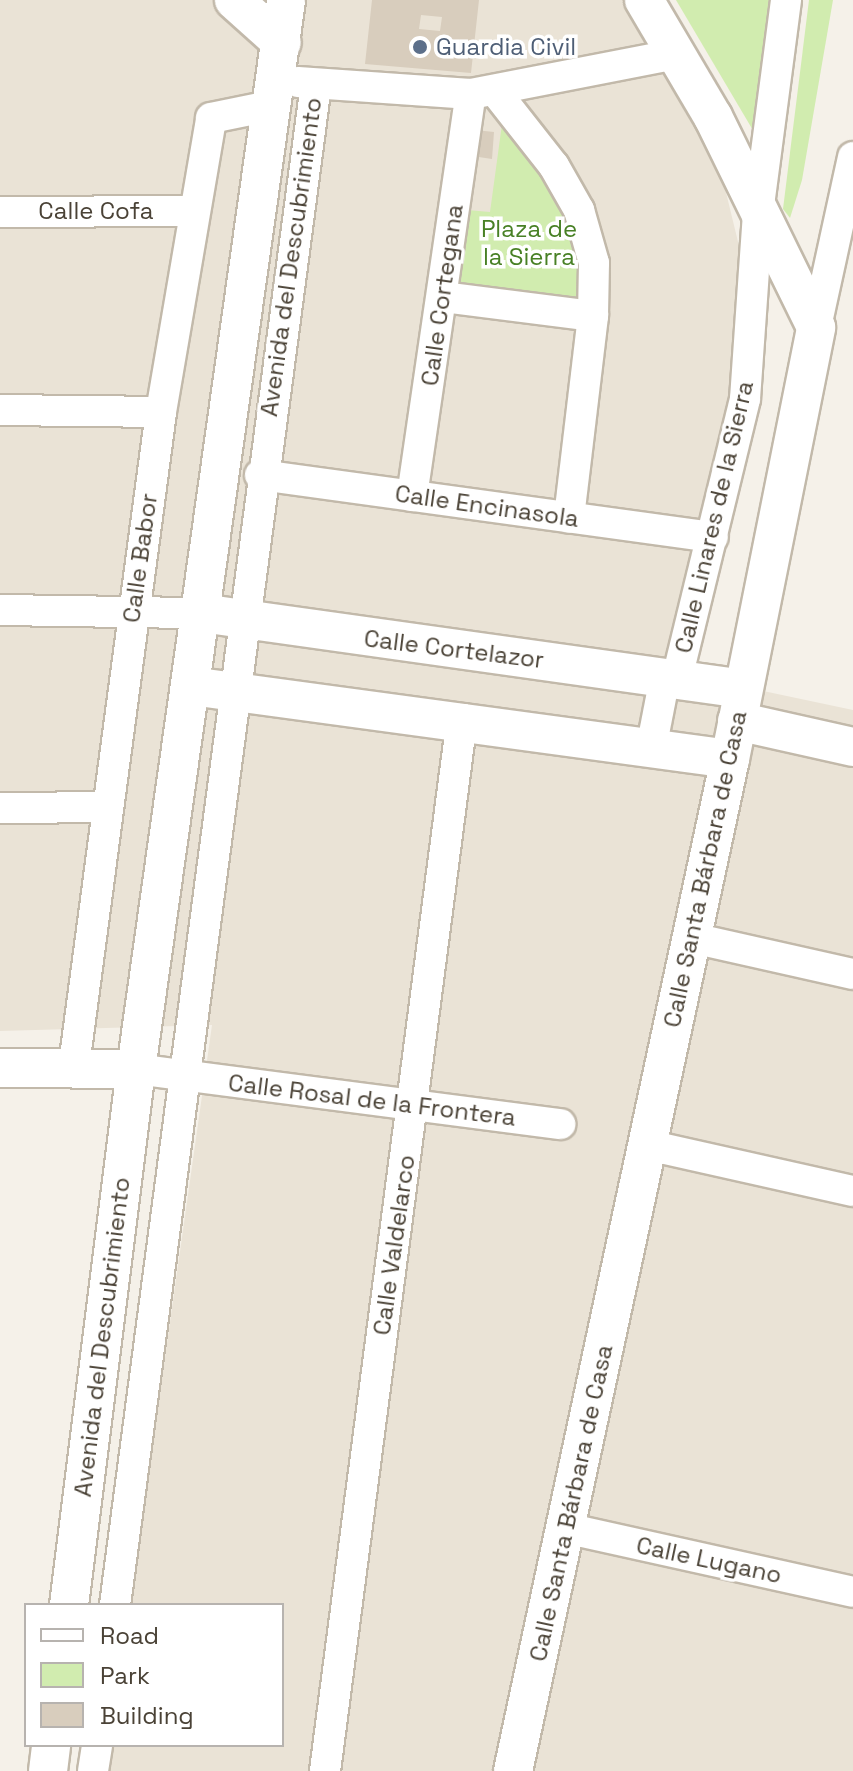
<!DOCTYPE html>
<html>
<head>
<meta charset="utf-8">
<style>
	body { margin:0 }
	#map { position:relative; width:853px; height:1771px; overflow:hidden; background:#f5f1e9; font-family:"Space Grotesk",sans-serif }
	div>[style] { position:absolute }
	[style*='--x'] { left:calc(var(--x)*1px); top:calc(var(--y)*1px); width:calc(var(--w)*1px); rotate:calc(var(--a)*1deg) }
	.residential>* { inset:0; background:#eae3d6 }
	.green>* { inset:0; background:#d1ecaf }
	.building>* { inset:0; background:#d8cdbd }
	.roads { filter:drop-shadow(2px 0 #c2b9aa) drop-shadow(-2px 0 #c2b9aa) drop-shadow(0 2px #c2b9aa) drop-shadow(0 -2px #c2b9aa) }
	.minor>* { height:30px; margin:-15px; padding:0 15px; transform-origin:15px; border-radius:15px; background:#fff }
	.tertiary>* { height:38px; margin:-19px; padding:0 19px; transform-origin:19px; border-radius:19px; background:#fff }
	.dots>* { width:22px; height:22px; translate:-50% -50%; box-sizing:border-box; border:4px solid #fff; border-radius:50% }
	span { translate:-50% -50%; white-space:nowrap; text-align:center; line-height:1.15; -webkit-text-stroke:7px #fff; paint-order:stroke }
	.service-label { font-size:24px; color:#4e5e75 }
	.left { translate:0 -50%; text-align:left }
	.street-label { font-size:24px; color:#4a4236 }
	.park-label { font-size:24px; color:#488025 }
	.legend { position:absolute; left:24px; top:1603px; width:260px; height:144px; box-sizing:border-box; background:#fff; border:2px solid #b7b3af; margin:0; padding:10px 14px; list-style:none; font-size:24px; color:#4a4236 }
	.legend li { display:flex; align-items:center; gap:16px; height:40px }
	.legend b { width:40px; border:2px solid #b7b3af }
</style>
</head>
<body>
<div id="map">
	<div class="residential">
		<div style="clip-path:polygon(0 0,626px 0,697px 122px,724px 184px,739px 246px,738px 329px,717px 498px,669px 671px,853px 710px,853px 1771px,107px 1771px,111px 1745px,282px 1745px,282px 1605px,130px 1605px,212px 1025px,0 1031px)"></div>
	</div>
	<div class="green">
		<div style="clip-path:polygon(676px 0,770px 0,754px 132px)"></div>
		<div style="clip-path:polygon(809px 0,833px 0,802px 180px,790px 218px,783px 209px)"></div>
		<div style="clip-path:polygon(502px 124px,535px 158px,576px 229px,584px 302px,456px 284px,467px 210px,490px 212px)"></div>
	</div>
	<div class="building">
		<div style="clip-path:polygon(evenodd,372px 0,479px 0,471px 73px,365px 64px,372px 0,421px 15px,442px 17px,440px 31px,419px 29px,421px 15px)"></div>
		<div style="clip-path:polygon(475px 130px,494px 132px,492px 159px,472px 156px)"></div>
	</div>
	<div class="roads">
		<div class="minor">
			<div style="--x:298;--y:82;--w:173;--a:4"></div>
			<div style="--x:471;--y:94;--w:209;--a:-11"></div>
			<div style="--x:495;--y:91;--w:95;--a:51.8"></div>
			<div style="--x:554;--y:166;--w:51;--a:60.4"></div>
			<div style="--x:579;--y:210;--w:55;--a:74.2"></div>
			<div style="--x:594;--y:263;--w:53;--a:91.1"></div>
			<div style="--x:593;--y:316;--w:203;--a:96.8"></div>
			<div style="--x:0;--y:212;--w:192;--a:-0.3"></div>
			<div style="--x:443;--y:297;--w:151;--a:7.2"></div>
			<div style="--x:816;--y:327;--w:174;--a:-77.7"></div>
			<div style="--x:0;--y:410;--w:161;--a:0.7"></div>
			<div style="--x:260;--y:475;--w:457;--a:7.8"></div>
			<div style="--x:412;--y:496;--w:406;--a:-81.7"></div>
			<div style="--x:0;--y:610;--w:201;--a:0.9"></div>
			<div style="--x:677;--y:678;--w:287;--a:-76.3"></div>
			<div style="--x:745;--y:399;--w:186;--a:-86"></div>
			<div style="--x:758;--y:213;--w:215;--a:-82.5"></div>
			<div style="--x:652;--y:744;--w:68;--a:-79"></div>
			<div style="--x:0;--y:808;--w:108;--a:-0.5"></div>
			<div style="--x:692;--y:938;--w:165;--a:12.6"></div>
			<div style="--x:74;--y:1065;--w:659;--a:-82.41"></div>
			<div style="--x:161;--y:412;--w:298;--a:-80.3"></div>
			<div style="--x:211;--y:118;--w:65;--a:-11.5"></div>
			<div style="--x:136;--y:1069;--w:428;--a:7.4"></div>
			<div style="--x:647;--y:1145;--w:211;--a:12.6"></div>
			<div style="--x:565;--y:1528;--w:295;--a:12.5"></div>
			<div style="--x:115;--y:1605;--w:1534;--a:-82.47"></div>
			<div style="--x:93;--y:1771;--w:26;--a:-81"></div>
			<div style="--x:325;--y:1771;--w:1061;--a:-82.58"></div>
		</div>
		<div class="tertiary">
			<div style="--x:234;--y:0;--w:64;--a:41.9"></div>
			<div style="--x:201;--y:613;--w:547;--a:7.98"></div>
			<div style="--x:191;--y:686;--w:544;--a:7.71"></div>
			<div style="--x:737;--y:721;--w:119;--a:12.6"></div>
			<div style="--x:0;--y:1068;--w:136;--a:0.4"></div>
			<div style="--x:69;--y:1605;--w:540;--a:-82.87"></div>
			<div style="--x:136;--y:1069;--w:1079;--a:-82.01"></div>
			<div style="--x:48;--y:1771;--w:26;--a:-83"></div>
			<div style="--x:513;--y:1771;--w:1035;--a:-77.9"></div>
			<div style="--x:730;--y:759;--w:440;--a:-78.7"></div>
			<div style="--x:816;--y:327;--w:234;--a:-116.1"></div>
			<div style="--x:713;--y:117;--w:136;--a:-120.5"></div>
		</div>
	</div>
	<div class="dots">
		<div style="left:420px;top:47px;background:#5c6f8a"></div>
	</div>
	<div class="service-label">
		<span class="left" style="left:436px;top:47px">Guardia Civil</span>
	</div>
	<div class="street-label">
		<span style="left:96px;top:211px">Calle Cofa</span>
		<span style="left:291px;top:257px;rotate:-82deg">Avenida del Descubrimiento</span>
		<span style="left:442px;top:295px;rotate:-82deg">Calle Cortegana</span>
		<span style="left:487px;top:506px;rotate:8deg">Calle Encinasola</span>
		<span style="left:714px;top:517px;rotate:-77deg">Calle Linares de la Sierra</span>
		<span style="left:140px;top:558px;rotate:-82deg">Calle Babor</span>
		<span style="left:454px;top:649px;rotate:7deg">Calle Cortelazor</span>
		<span style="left:705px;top:869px;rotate:-78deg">Calle Santa Bárbara de Casa</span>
		<span style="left:372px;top:1100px;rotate:7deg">Calle Rosal de la Frontera</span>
		<span style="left:394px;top:1245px;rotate:-82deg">Calle Valdelarco</span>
		<span style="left:102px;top:1337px;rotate:-83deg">Avenida del Descubrimiento</span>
		<span style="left:571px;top:1503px;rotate:-78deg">Calle Santa Bárbara de Casa</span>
		<span style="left:709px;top:1560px;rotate:12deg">Calle Lugano</span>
	</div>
	<div class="park-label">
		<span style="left:529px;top:243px">Plaza de<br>la Sierra</span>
	</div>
	<ul class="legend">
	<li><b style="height:10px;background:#fff"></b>Road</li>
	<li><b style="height:22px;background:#d1ecaf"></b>Park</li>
	<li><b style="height:22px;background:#d8cdbd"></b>Building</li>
	</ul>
</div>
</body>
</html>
